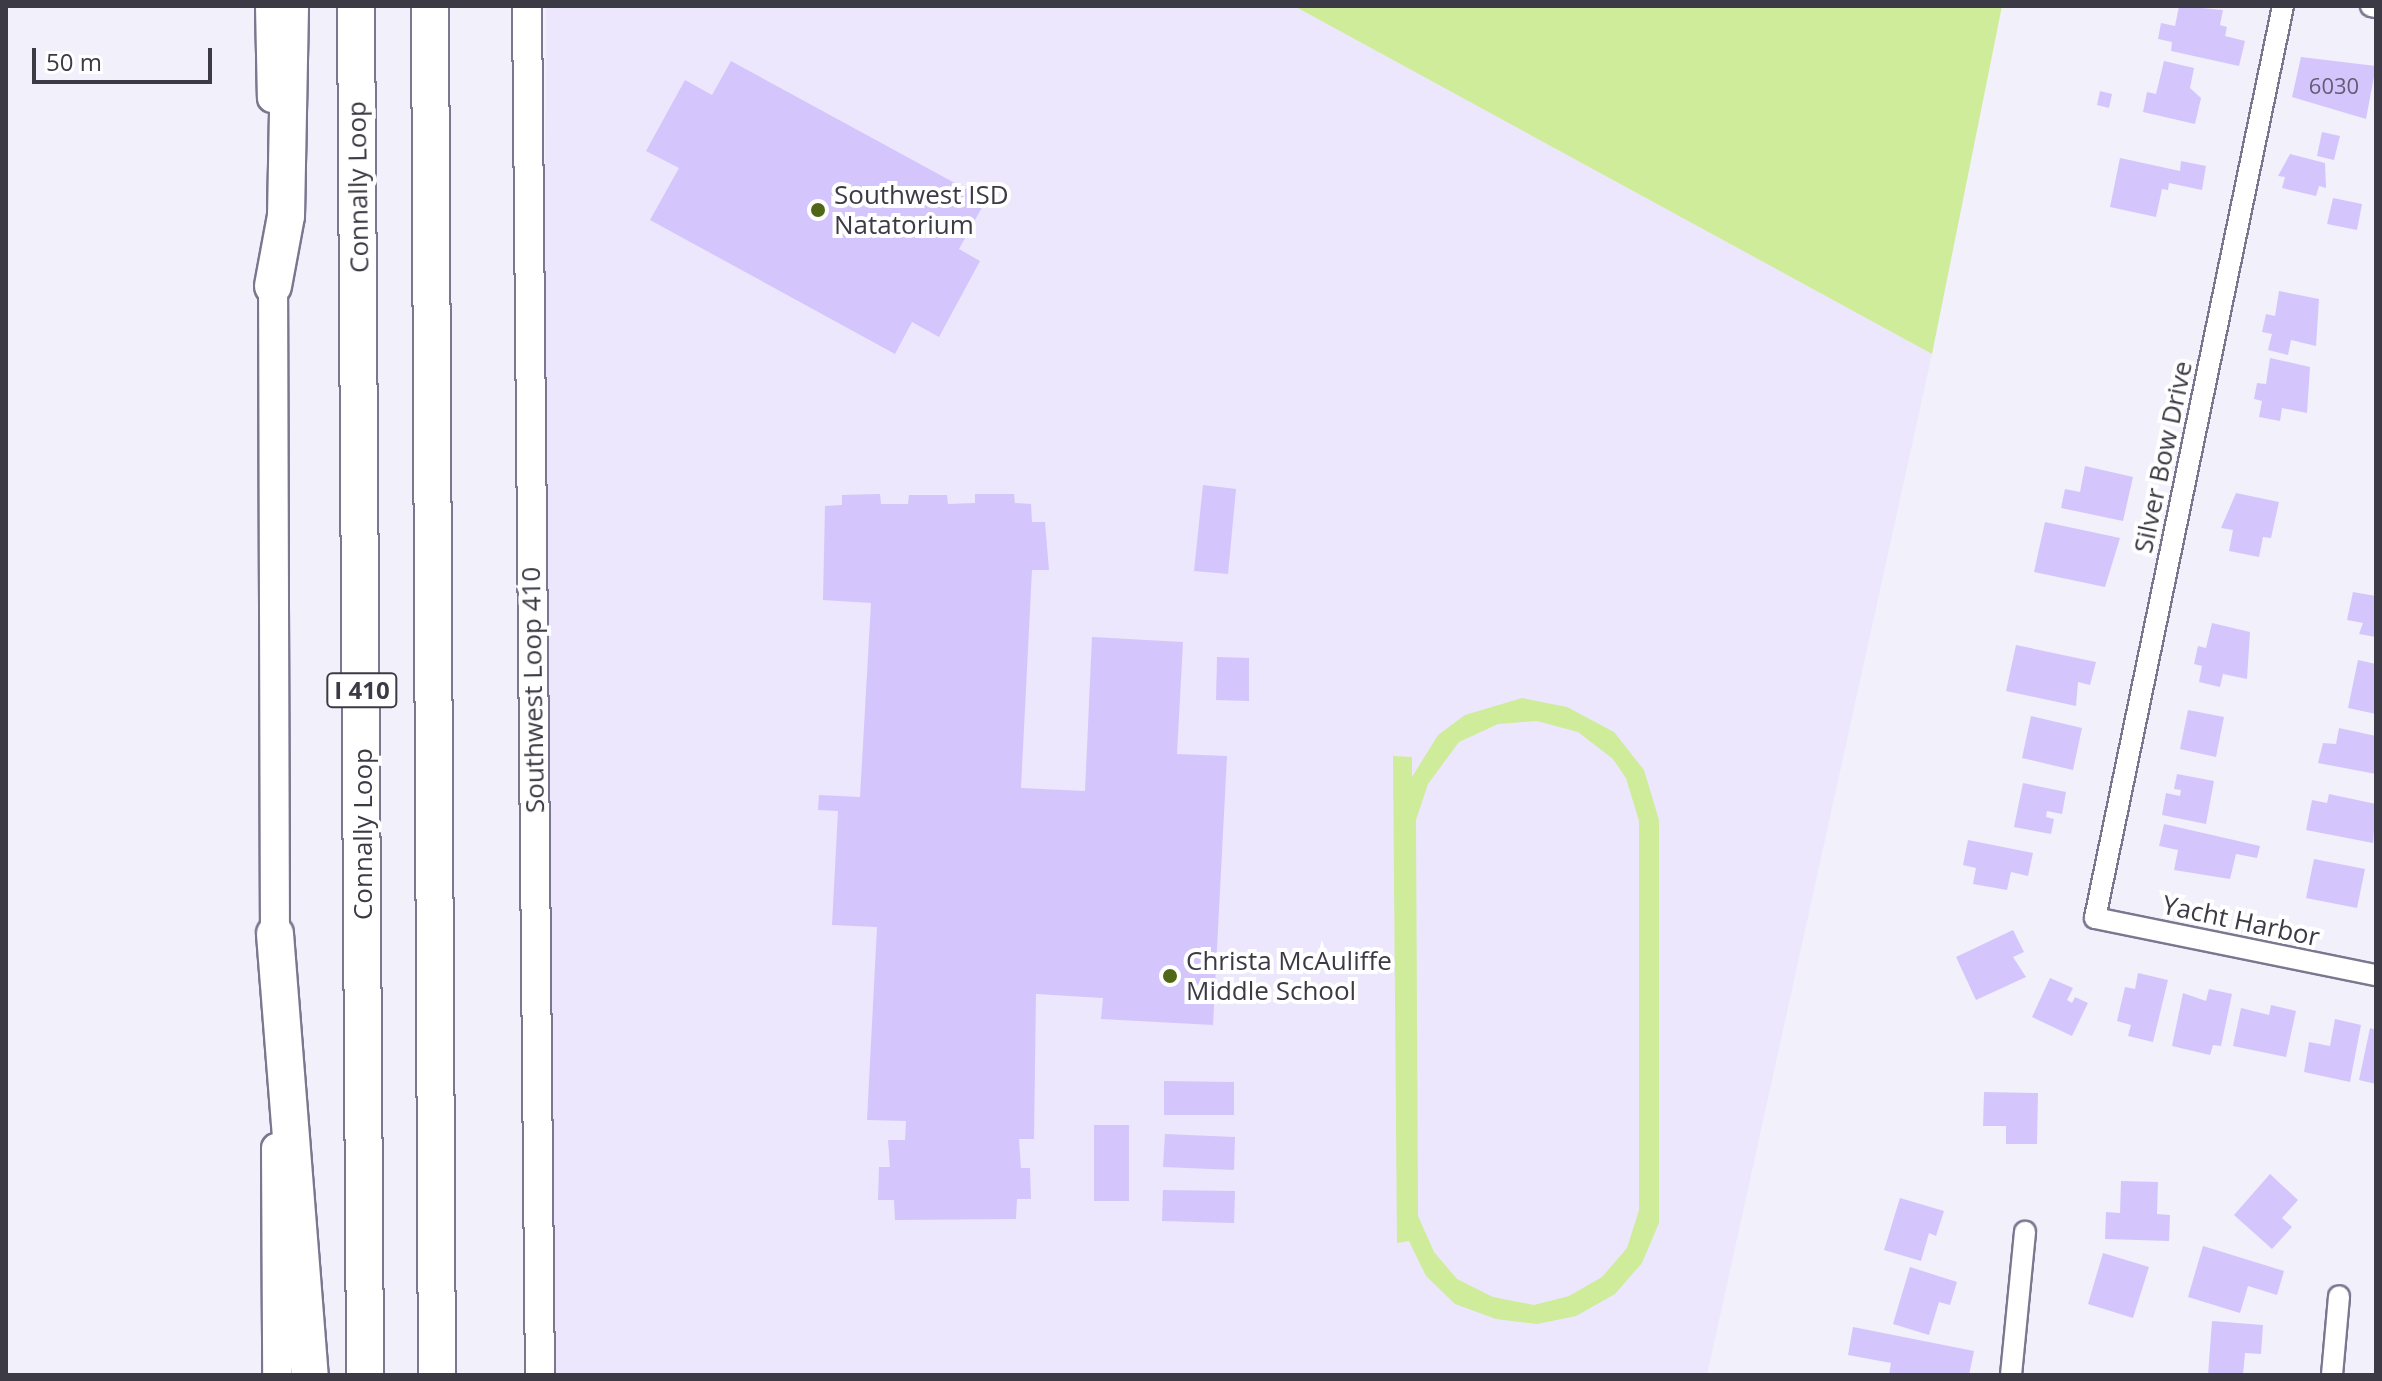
<!DOCTYPE html>
<html>
<head>
<meta charset="utf-8">
<style>
	body { margin:0 }
	#map { position:relative; width:2382px; height:1381px; overflow:hidden; background:#f2f0fb; font-family:"Open Sans",sans-serif }
	div>[style] { position:absolute }
	[style*='--x'] { left:calc(var(--x)*1px); top:calc(var(--y)*1px); width:calc(var(--w)*1px); rotate:calc(var(--a)*1deg) }
	.built>* { inset:0; background:#ece7fc }
	.green>* { inset:0; background:#ceec9a }
	.building>* { inset:0; background:#d4c6fc }
	.roads { filter:drop-shadow(2px 0 #7c768f) drop-shadow(-2px 0 #7c768f) drop-shadow(0 2px #7c768f) drop-shadow(0 -2px #7c768f) }
	.street>* { height:20px; margin:-10px; padding:0 10px; transform-origin:10px; border-radius:10px; background:#fff }
	.secondary>* { height:28px; margin:-14px; padding:0 14px; transform-origin:14px; border-radius:14px; background:#fff }
	.highway>* { height:36px; margin:-18px; padding:0 18px; transform-origin:18px; border-radius:18px; background:#fff }
	.dots>* { width:22px; height:22px; translate:-50% -50%; box-sizing:border-box; border:4px solid #fff; border-radius:50% }
	span { translate:-50% -50%; white-space:nowrap; text-align:center; line-height:1.15; -webkit-text-stroke:8px #fff; paint-order:stroke }
	.number-label { font-size:22px; color:#625d73 }
	.number-label span { -webkit-text-stroke-width:0 }
	.shield-label span { padding:2px 6px; background:#fff; border:2px solid; border-radius:6px; -webkit-text-stroke-width:0 }
	.shield-label { font-size:24px; color:#3c3a45; font-weight:700 }
	.street-label { font-size:26px; color:#3c3a45 }
	.poi-label { font-size:26px; color:#3c3a45 }
	.left { translate:0 -50%; text-align:left }
	.frame { position:absolute; inset:0; border:8px solid #3c3a45; pointer-events:none }
	.scale { position:absolute; left:32px; top:48px; width:180px; height:36px; box-sizing:border-box; border:4px solid #3c3a45; border-top:0; padding-left:10px; font-size:24px; line-height:28px; white-space:nowrap; color:#3c3a45; -webkit-text-stroke:6px #fff; paint-order:stroke }
</style>
</head>
<body>
<div id="map">
	<div class="built">
		<div style="clip-path:polygon(546px 6px,1294px 6px,1932px 354px,1707px 1375px,549px 1375px,543px 578px)"></div>
	</div>
	<div class="green">
		<div style="clip-path:polygon(1294px 6px,2002px 6px,1932px 354px)"></div>
		<div style="clip-path:polygon(evenodd,1522px 698px,1567px 707px,1614px 732px,1644px 770px,1659px 820px,1659px 1223px,1642px 1263px,1615px 1294px,1576px 1316px,1537px 1324px,1496px 1319px,1455px 1304px,1426px 1276px,1409px 1241px,1397px 1243px,1393px 756px,1412px 757px,1412px 777px,1438px 735px,1465px 715px,1522px 698px,1537px 721px,1578px 732px,1613px 759px,1626px 778px,1639px 821px,1639px 1210px,1627px 1248px,1602px 1277px,1569px 1296px,1534px 1305px,1493px 1297px,1457px 1279px,1434px 1252px,1418px 1216px,1416px 820px,1428px 784px,1459px 742px,1498px 724px,1537px 721px)"></div>
	</div>
	<div class="building">
		<div style="clip-path:polygon(2179px 6px,2223px 10px,2220px 25px,2227px 27px,2225px 36px,2245px 41px,2239px 66px,2171px 51px,2172px 42px,2158px 39px,2161px 23px,2175px 26px)"></div>
		<div style="clip-path:polygon(2301px 57px,2376px 66px,2366px 119px,2292px 97px)"></div>
		<div style="clip-path:polygon(731px 61px,986px 200px,959px 249px,980px 261px,939px 337px,912px 322px,895px 354px,650px 220px,679px 168px,646px 151px,685px 80px,712px 95px)"></div>
		<div style="clip-path:polygon(2164px 61px,2194px 68px,2190px 88px,2201px 98px,2195px 124px,2143px 112px,2147px 92px,2156px 94px)"></div>
		<div style="clip-path:polygon(2100px 91px,2112px 94px,2109px 108px,2097px 105px)"></div>
		<div style="clip-path:polygon(2322px 132px,2340px 136px,2334px 160px,2317px 156px)"></div>
		<div style="clip-path:polygon(2290px 154px,2325px 163px,2326px 188px,2319px 186px,2316px 196px,2282px 188px,2285px 177px,2278px 176px)"></div>
		<div style="clip-path:polygon(2120px 158px,2180px 171px,2181px 161px,2206px 166px,2202px 190px,2169px 183px,2168px 190px,2162px 189px,2156px 217px,2110px 207px)"></div>
		<div style="clip-path:polygon(2333px 198px,2362px 204px,2357px 230px,2327px 224px)"></div>
		<div style="clip-path:polygon(2279px 291px,2319px 299px,2316px 346px,2291px 340px,2288px 355px,2268px 350px,2272px 334px,2262px 332px,2266px 314px,2275px 316px)"></div>
		<div style="clip-path:polygon(2270px 358px,2310px 367px,2307px 413px,2282px 408px,2280px 421px,2259px 417px,2262px 401px,2254px 399px,2257px 383px,2266px 384px)"></div>
		<div style="clip-path:polygon(2085px 466px,2133px 477px,2123px 521px,2061px 508px,2065px 489px,2080px 492px)"></div>
		<div style="clip-path:polygon(1203px 485px,1236px 489px,1228px 574px,1194px 571px)"></div>
		<div style="clip-path:polygon(2236px 493px,2279px 502px,2271px 538px,2263px 537px,2259px 557px,2229px 551px,2233px 530px,2221px 528px)"></div>
		<div style="clip-path:polygon(880px 494px,881px 504px,908px 504px,909px 495px,947px 495px,948px 504px,975px 503px,975px 494px,1014px 494px,1015px 503px,1031px 504px,1032px 522px,1045px 522px,1049px 570px,1032px 570px,1021px 788px,1085px 791px,1092px 637px,1183px 642px,1177px 754px,1227px 756px,1213px 1025px,1101px 1019px,1103px 998px,1036px 994px,1034px 1139px,1019px 1139px,1021px 1168px,1030px 1168px,1031px 1199px,1017px 1199px,1016px 1219px,895px 1220px,894px 1200px,878px 1200px,879px 1167px,890px 1167px,888px 1140px,905px 1140px,906px 1121px,867px 1120px,877px 927px,832px 925px,838px 811px,818px 810px,819px 795px,860px 797px,871px 603px,823px 600px,825px 506px,842px 505px,842px 495px)"></div>
		<div style="clip-path:polygon(2045px 522px,2120px 538px,2105px 587px,2034px 572px)"></div>
		<div style="clip-path:polygon(2353px 592px,2376px 596px,2376px 637px,2359px 634px,2363px 623px,2347px 620px)"></div>
		<div style="clip-path:polygon(2212px 623px,2250px 632px,2247px 679px,2223px 674px,2220px 687px,2199px 682px,2202px 666px,2194px 664px,2198px 646px,2206px 648px)"></div>
		<div style="clip-path:polygon(2016px 645px,2096px 662px,2090px 685px,2078px 682px,2076px 706px,2006px 691px)"></div>
		<div style="clip-path:polygon(1217px 657px,1249px 658px,1249px 701px,1216px 700px)"></div>
		<div style="clip-path:polygon(2358px 660px,2376px 664px,2376px 714px,2348px 708px)"></div>
		<div style="clip-path:polygon(2188px 710px,2224px 717px,2216px 757px,2180px 749px)"></div>
		<div style="clip-path:polygon(2031px 716px,2082px 728px,2073px 770px,2022px 758px)"></div>
		<div style="clip-path:polygon(2339px 728px,2376px 736px,2376px 774px,2318px 763px,2323px 743px,2336px 744px)"></div>
		<div style="clip-path:polygon(2177px 774px,2214px 781px,2206px 824px,2162px 815px,2166px 793px,2180px 796px,2181px 790px,2174px 789px)"></div>
		<div style="clip-path:polygon(2023px 783px,2066px 792px,2062px 814px,2047px 811px,2046px 817px,2054px 819px,2051px 834px,2014px 827px)"></div>
		<div style="clip-path:polygon(2329px 794px,2376px 804px,2373px 843px,2306px 830px,2312px 800px,2327px 803px)"></div>
		<div style="clip-path:polygon(2164px 824px,2260px 846px,2257px 858px,2236px 854px,2230px 879px,2174px 870px,2178px 850px,2159px 846px)"></div>
		<div style="clip-path:polygon(1968px 840px,2033px 853px,2028px 876px,2011px 872px,2007px 890px,1973px 884px,1976px 868px,1963px 865px)"></div>
		<div style="clip-path:polygon(2314px 859px,2365px 869px,2357px 908px,2306px 898px)"></div>
		<div style="clip-path:polygon(2013px 930px,2024px 952px,2013px 957px,2026px 977px,1976px 1000px,1956px 957px)"></div>
		<div style="clip-path:polygon(2138px 973px,2168px 980px,2153px 1042px,2128px 1036px,2131px 1025px,2117px 1021px,2125px 987px,2135px 989px)"></div>
		<div style="clip-path:polygon(2050px 978px,2073px 988px,2067px 1000px,2072px 1003px,2075px 997px,2088px 1003px,2072px 1036px,2032px 1017px)"></div>
		<div style="clip-path:polygon(2209px 989px,2232px 994px,2221px 1046px,2213px 1045px,2210px 1055px,2172px 1046px,2183px 993px,2206px 1001px)"></div>
		<div style="clip-path:polygon(2271px 1005px,2296px 1011px,2286px 1057px,2233px 1046px,2241px 1008px,2269px 1015px)"></div>
		<div style="clip-path:polygon(2335px 1019px,2361px 1025px,2350px 1082px,2304px 1072px,2309px 1042px,2330px 1046px)"></div>
		<div style="clip-path:polygon(2370px 1028px,2376px 1030px,2376px 1084px,2359px 1080px)"></div>
		<div style="clip-path:polygon(1164px 1081px,1234px 1082px,1234px 1115px,1164px 1115px)"></div>
		<div style="clip-path:polygon(1984px 1092px,2038px 1093px,2037px 1144px,2006px 1144px,2006px 1126px,1983px 1126px)"></div>
		<div style="clip-path:polygon(1094px 1125px,1129px 1125px,1129px 1201px,1094px 1201px)"></div>
		<div style="clip-path:polygon(1165px 1134px,1235px 1137px,1234px 1170px,1163px 1167px)"></div>
		<div style="clip-path:polygon(2270px 1174px,2298px 1200px,2282px 1218px,2292px 1227px,2272px 1249px,2234px 1215px)"></div>
		<div style="clip-path:polygon(2121px 1181px,2158px 1182px,2157px 1214px,2170px 1215px,2169px 1241px,2105px 1239px,2106px 1212px,2120px 1213px)"></div>
		<div style="clip-path:polygon(1163px 1190px,1235px 1191px,1234px 1223px,1162px 1221px)"></div>
		<div style="clip-path:polygon(1900px 1198px,1944px 1211px,1936px 1236px,1929px 1233px,1921px 1261px,1884px 1250px)"></div>
		<div style="clip-path:polygon(2203px 1246px,2284px 1271px,2277px 1295px,2248px 1286px,2240px 1313px,2188px 1297px)"></div>
		<div style="clip-path:polygon(2103px 1253px,2149px 1267px,2133px 1318px,2088px 1304px)"></div>
		<div style="clip-path:polygon(1910px 1267px,1957px 1282px,1950px 1305px,1939px 1302px,1929px 1335px,1893px 1324px)"></div>
		<div style="clip-path:polygon(2212px 1321px,2263px 1325px,2261px 1354px,2245px 1353px,2243px 1375px,2208px 1375px)"></div>
		<div style="clip-path:polygon(1853px 1327px,1974px 1351px,1969px 1375px,1889px 1375px,1891px 1363px,1848px 1355px)"></div>
	</div>
	<div class="roads">
		<div class="street">
			<div style="--x:2283;--y:6;--w:931;--a:101.65"></div>
			<div style="--x:2095;--y:918;--w:287;--a:11.5"></div>
			<div style="--x:2371;--y:6;--w:5;--a:11"></div>
			<div style="--x:2011;--y:1375;--w:144;--a:-84.4"></div>
			<div style="--x:2332;--y:1375;--w:79;--a:-84.9"></div>
		</div>
		<div class="secondary">
			<div style="--x:270;--y:6;--w:92;--a:88.8"></div>
			<div style="--x:527;--y:6;--w:1369;--a:89.46"></div>
			<div style="--x:273;--y:268;--w:686;--a:89.83"></div>
			<div style="--x:276;--y:1148;--w:227;--a:89.7"></div>
		</div>
		<div class="highway">
			<div style="--x:356;--y:6;--w:1369;--a:89.62"></div>
			<div style="--x:430;--y:6;--w:1369;--a:89.71"></div>
			<div style="--x:273;--y:286;--w:71;--a:-79.5"></div>
			<div style="--x:286;--y:216;--w:210;--a:-88.9"></div>
			<div style="--x:275;--y:934;--w:442;--a:85.5"></div>
		</div>
	</div>
	<div class="dots">
		<div style="left:818px;top:210px;background:#4f6716"></div>
		<div style="left:1170px;top:976px;background:#4f6716"></div>
	</div>
	<div class="number-label">
		<span style="left:2334px;top:86px">6030</span>
	</div>
	<div class="shield-label">
		<span style="left:362px;top:690px">I 410</span>
	</div>
	<div class="street-label">
		<span style="left:358px;top:187px;rotate:-91deg">Connally Loop</span>
		<span style="left:2163px;top:457px;rotate:-78deg">Silver Bow Drive</span>
		<span style="left:533px;top:690px;rotate:-91deg">Southwest Loop 410</span>
		<span style="left:363px;top:834px;rotate:-90deg">Connally Loop</span>
		<span style="left:2241px;top:921px;rotate:12deg">Yacht Harbor</span>
	</div>
	<div class="poi-label">
		<span class="left" style="left:834px;top:210px">Southwest ISD<br>Natatorium</span>
		<span class="left" style="left:1186px;top:976px">Christa McAuliffe<br>Middle School</span>
	</div>
	<div class="frame"></div>
	<div class="scale">50 m</div>
</div>
</body>
</html>
